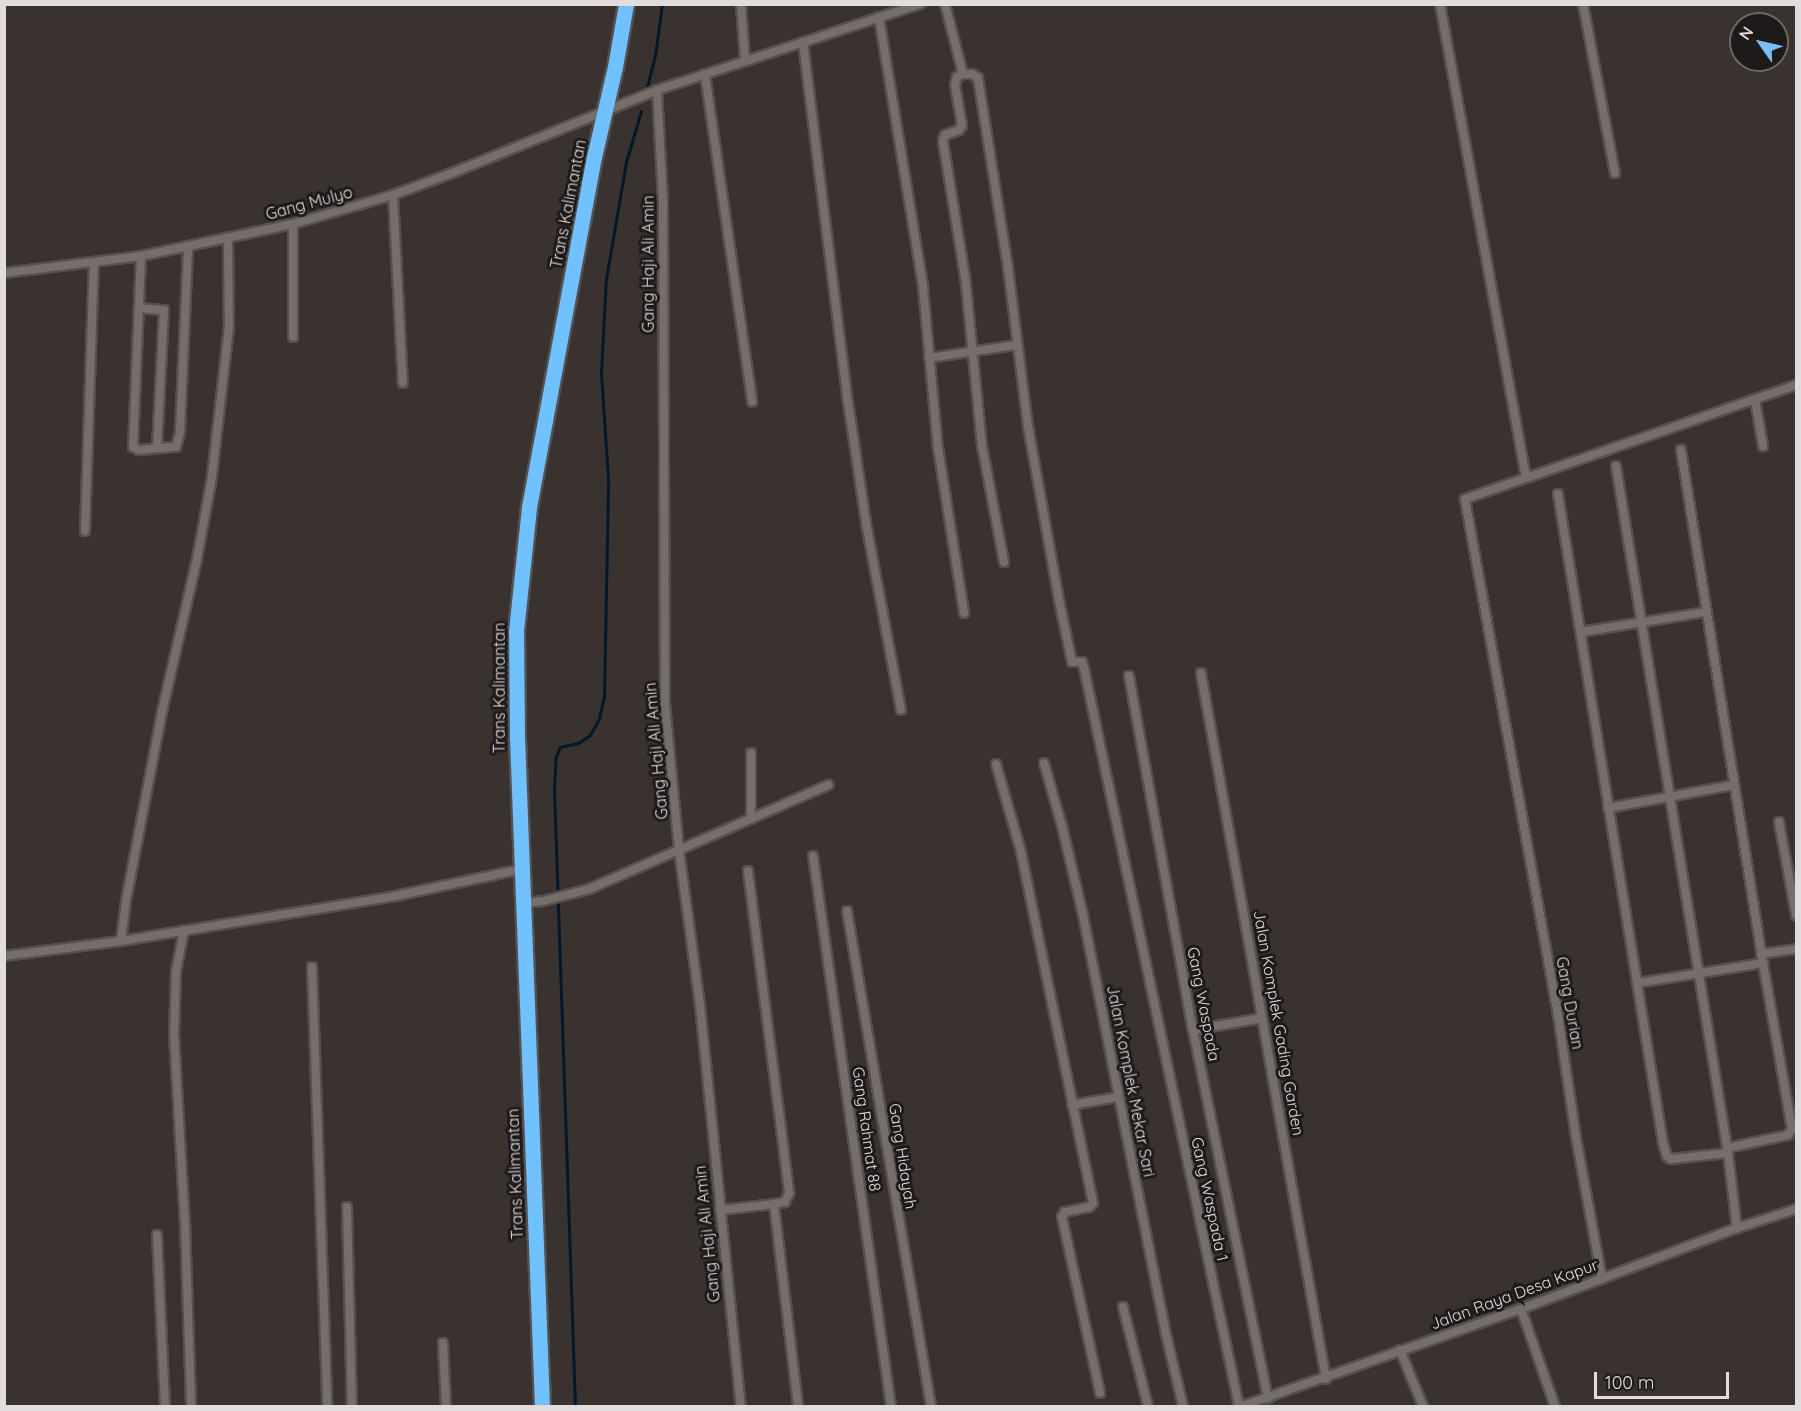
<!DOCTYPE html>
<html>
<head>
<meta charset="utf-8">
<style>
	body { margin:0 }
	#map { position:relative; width:1801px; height:1411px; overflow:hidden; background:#39322f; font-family:Quicksand,sans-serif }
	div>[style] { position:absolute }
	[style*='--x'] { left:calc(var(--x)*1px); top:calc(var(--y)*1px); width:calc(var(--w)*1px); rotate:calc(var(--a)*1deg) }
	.stream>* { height:3px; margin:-1.5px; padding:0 1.5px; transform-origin:1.5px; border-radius:1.5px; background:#00192c }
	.roads { filter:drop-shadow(2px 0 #56514e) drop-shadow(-2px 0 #56514e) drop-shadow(0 2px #56514e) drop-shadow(0 -2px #56514e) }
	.street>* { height:8px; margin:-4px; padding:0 4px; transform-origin:4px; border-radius:4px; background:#766e6b }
	.highway>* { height:15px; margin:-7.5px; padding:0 7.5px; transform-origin:7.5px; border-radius:7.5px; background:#6fc1ff }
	span { translate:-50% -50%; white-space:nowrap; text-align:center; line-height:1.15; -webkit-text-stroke:6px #1e1a19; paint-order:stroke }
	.street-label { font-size:16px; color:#e2dddc }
	.frame { position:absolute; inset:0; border:6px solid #e2dddc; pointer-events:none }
	.north { position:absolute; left:1729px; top:12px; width:60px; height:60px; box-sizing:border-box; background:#1e1a19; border:2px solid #6c6867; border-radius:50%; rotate:304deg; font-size:16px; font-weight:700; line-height:24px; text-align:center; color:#e2dddc }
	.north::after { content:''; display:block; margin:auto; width:21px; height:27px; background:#77bff7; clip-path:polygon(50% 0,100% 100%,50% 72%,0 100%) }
	.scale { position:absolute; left:1594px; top:1372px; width:135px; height:27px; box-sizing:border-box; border:3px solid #e2dddc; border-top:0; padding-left:8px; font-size:18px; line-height:21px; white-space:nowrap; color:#e2dddc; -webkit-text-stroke:4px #1e1a19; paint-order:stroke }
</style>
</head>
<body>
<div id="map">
	<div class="stream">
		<div style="--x:646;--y:91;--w:36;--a:-76"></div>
		<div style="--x:655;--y:56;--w:52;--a:-82.3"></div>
		<div style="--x:575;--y:1406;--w:617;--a:-91.95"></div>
		<div style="--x:554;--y:789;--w:33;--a:-87"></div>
		<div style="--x:556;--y:756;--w:10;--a:-66"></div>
		<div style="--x:560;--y:747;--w:18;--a:-13"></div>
		<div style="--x:578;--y:743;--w:14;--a:-34"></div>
		<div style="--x:590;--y:735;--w:18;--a:-61"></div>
		<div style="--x:599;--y:719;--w:24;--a:-78"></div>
		<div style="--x:604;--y:696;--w:218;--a:-88.9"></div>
		<div style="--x:608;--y:478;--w:105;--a:-93.8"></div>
		<div style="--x:601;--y:373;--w:94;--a:-87"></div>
		<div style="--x:606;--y:279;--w:119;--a:-80.3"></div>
		<div style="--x:626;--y:162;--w:53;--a:-73.6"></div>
	</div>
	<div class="roads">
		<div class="street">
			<div style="--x:741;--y:4;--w:56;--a:85.9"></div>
			<div style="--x:945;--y:4;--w:72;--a:75.6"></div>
			<div style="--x:1440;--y:4;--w:481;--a:79.7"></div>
			<div style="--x:1583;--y:4;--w:172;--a:79.3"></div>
			<div style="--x:879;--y:17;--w:274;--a:80.7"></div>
			<div style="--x:923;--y:287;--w:162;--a:84.7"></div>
			<div style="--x:938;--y:448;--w:167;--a:81"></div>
			<div style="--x:803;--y:42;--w:363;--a:82.9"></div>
			<div style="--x:848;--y:402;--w:122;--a:81.5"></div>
			<div style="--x:866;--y:523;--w:190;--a:79.4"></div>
			<div style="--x:705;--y:74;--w:331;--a:81.8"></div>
			<div style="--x:657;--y:90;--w:112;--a:86.9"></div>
			<div style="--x:663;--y:202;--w:502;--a:89.77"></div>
			<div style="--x:665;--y:704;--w:147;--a:84.5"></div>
			<div style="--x:679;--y:850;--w:156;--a:82.3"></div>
			<div style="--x:700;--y:1005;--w:403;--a:84.2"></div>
			<div style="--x:393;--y:195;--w:188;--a:87"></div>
			<div style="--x:228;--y:238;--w:89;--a:89.4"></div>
			<div style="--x:229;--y:327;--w:151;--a:96.5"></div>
			<div style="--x:212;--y:477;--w:83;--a:100.4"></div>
			<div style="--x:197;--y:559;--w:157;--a:102.9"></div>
			<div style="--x:162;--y:712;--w:192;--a:100.8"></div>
			<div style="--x:126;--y:901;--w:40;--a:97.1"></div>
			<div style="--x:121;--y:941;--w:278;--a:-9.3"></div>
			<div style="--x:395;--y:896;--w:130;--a:-12"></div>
			<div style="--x:141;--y:256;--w:191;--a:92.4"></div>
			<div style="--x:133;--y:447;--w:7;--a:27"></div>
			<div style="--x:139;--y:450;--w:37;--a:-5"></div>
			<div style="--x:176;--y:447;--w:16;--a:-75"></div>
			<div style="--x:180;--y:432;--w:186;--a:-87.5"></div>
			<div style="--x:4;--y:273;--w:138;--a:-7.1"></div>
			<div style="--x:141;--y:256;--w:155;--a:-11.9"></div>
			<div style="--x:293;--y:224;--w:104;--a:-16.2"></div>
			<div style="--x:393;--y:195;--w:63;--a:-20.4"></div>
			<div style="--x:452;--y:173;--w:221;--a:-22"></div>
			<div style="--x:657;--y:90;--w:277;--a:-18.1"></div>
			<div style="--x:139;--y:308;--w:25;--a:5"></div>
			<div style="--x:164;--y:310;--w:138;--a:92.9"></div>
			<div style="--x:293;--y:337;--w:113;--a:-90"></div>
			<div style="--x:929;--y:358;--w:88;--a:-8.5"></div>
			<div style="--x:1755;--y:400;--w:47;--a:80.1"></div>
			<div style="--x:1616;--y:466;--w:696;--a:80.74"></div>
			<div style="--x:1728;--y:1153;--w:76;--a:83.2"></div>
			<div style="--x:1558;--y:494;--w:657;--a:80.81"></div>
			<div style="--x:1663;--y:1143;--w:14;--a:73"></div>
			<div style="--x:1667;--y:1156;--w:5;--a:37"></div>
			<div style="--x:1671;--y:1159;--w:57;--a:-6"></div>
			<div style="--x:85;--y:531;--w:268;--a:-88.1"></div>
			<div style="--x:1004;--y:562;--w:118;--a:-100.7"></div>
			<div style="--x:982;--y:446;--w:170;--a:-95.7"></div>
			<div style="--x:965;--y:277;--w:138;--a:-99.2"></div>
			<div style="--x:943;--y:141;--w:6;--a:-72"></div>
			<div style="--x:945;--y:135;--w:15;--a:-20"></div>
			<div style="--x:959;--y:130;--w:6;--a:-59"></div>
			<div style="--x:962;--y:125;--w:41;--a:-99.9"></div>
			<div style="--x:955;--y:85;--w:8;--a:-76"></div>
			<div style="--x:957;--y:77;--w:7;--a:-27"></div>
			<div style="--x:963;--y:74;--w:9;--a:0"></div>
			<div style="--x:972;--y:74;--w:7;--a:34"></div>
			<div style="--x:978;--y:78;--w:192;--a:81"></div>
			<div style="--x:1008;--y:268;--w:159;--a:82.8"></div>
			<div style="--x:1028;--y:426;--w:182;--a:79.9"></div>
			<div style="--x:1060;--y:605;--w:58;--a:78.1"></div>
			<div style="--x:1072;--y:662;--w:10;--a:0"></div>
			<div style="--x:1082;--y:662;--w:6;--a:72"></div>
			<div style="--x:1084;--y:668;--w:754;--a:78.14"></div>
			<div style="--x:1581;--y:632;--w:127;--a:-9.1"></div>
			<div style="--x:1201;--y:673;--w:717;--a:79.96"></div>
			<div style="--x:1129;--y:676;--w:360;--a:79.8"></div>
			<div style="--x:1193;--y:1030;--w:376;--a:78.5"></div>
			<div style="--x:1044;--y:763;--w:66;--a:74.1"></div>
			<div style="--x:1062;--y:826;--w:91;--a:76.7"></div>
			<div style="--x:1083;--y:915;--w:423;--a:78.8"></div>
			<div style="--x:1165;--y:1330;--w:78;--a:76.7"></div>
			<div style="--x:996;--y:764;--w:91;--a:74.1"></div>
			<div style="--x:1021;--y:852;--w:358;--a:78.4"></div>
			<div style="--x:1093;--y:1203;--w:6;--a:135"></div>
			<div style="--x:1089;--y:1207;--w:25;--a:168"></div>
			<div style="--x:1065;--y:1212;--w:6;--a:121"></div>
			<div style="--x:1062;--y:1217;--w:180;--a:77.8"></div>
			<div style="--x:1608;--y:808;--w:127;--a:-10.4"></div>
			<div style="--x:751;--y:819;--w:66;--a:-90"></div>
			<div style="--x:1779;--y:822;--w:95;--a:79.6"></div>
			<div style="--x:813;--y:856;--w:556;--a:81.93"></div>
			<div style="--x:748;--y:871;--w:325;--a:82.7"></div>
			<div style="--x:789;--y:1193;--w:10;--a:114"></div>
			<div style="--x:785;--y:1202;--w:11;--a:170"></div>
			<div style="--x:774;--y:1204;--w:203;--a:83.2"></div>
			<div style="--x:524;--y:903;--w:19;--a:-6"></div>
			<div style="--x:543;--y:901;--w:48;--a:-14.6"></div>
			<div style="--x:589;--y:889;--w:261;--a:-23.5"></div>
			<div style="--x:847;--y:911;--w:502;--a:80.37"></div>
			<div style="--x:184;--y:930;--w:43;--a:100.8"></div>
			<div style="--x:176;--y:972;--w:62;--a:91.8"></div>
			<div style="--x:174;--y:1034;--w:188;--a:86.7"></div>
			<div style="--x:185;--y:1222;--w:184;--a:88.1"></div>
			<div style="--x:1761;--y:954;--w:35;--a:-8"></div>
			<div style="--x:4;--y:956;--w:118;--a:-7.3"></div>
			<div style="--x:312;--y:967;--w:439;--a:88"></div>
			<div style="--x:1637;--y:983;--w:128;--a:-9"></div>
			<div style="--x:1763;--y:963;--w:520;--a:-99.08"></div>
			<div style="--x:1193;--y:1030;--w:70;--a:-9.9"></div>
			<div style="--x:1072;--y:1105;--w:47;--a:-9.9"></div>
			<div style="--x:1727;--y:1148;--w:62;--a:-12"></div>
			<div style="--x:1788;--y:1135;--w:7;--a:-56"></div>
			<div style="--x:1792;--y:1129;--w:169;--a:-99.9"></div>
			<div style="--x:347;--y:1207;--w:199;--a:88.6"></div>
			<div style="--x:720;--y:1210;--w:54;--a:-6.3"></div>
			<div style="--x:157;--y:1235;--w:171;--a:87.3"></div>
			<div style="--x:1602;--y:1279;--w:144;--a:-100.4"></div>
			<div style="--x:1576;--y:1137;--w:123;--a:-98.4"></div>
			<div style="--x:1558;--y:1015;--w:524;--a:-100.22"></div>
			<div style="--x:1465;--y:499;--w:350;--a:-19"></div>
			<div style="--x:1123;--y:1307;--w:102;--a:75.8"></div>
			<div style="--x:1521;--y:1309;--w:103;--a:70.7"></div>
			<div style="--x:443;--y:1343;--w:63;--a:87.3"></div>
			<div style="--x:1400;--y:1350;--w:61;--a:67.7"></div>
			<div style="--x:1242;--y:1406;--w:295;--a:-19.2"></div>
			<div style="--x:1521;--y:1309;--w:231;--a:-20.6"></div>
			<div style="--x:1737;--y:1228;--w:62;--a:-17.9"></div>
		</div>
		<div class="highway">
			<div style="--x:542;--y:1406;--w:668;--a:-92.14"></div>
			<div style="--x:517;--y:738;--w:107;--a:-90.5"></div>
			<div style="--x:516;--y:631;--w:125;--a:-84"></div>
			<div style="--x:529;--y:507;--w:356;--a:-79.5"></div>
			<div style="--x:594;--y:157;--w:92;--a:-76.9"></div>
			<div style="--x:615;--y:67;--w:64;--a:-80.1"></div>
		</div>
	</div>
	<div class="street-label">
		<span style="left:309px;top:203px;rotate:-15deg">Gang Mulyo</span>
		<span style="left:568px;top:204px;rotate:-79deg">Trans Kalimantan</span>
		<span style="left:648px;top:264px;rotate:-90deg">Gang Haji Ali Amin</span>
		<span style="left:499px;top:688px;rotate:-90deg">Trans Kalimantan</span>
		<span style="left:656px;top:751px;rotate:-95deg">Gang Haji Ali Amin</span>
		<span style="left:1570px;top:1003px;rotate:80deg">Gang Durian</span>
		<span style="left:1204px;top:1004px;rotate:79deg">Gang Waspada</span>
		<span style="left:1279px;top:1023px;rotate:80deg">Jalan Komplek Gading Garden</span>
		<span style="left:1131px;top:1081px;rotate:79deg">Jalan Komplek Mekar Sari</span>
		<span style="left:867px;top:1129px;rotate:82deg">Gang Rahmat 88</span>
		<span style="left:903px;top:1156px;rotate:81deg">Gang Hidayah</span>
		<span style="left:515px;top:1174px;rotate:-92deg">Trans Kalimantan</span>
		<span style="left:1210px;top:1199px;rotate:78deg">Gang Waspada 1</span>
		<span style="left:707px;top:1234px;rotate:-96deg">Gang Haji Ali Amin</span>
		<span style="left:1514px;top:1294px;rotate:-20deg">Jalan Raya Desa Kapur</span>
	</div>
	<div class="frame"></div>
	<div class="north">N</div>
	<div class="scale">100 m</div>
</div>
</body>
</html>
